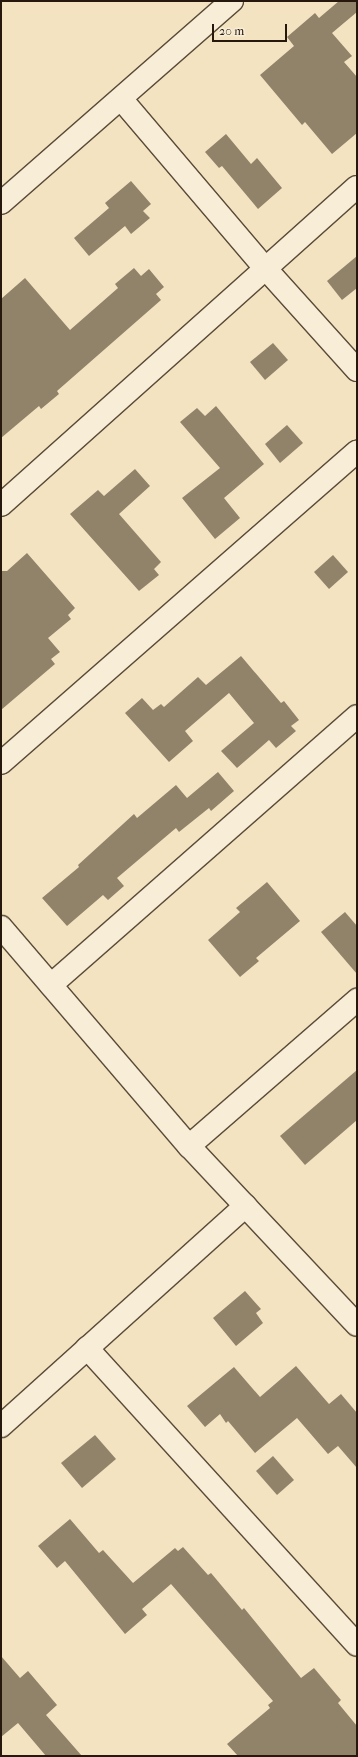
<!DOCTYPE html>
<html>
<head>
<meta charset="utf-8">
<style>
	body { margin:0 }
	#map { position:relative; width:358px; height:1757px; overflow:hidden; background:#f4e3c1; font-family:"IM FELL French Canon",serif }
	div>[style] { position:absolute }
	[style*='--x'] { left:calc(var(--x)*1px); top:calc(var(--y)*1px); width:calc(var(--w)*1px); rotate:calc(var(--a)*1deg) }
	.building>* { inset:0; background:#91826a }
	.roads { filter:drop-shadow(1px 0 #5a4b39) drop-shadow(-1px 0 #5a4b39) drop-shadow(0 1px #5a4b39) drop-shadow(0 -1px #5a4b39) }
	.minor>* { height:22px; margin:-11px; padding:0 11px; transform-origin:11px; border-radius:11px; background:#f8edd7 }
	span { translate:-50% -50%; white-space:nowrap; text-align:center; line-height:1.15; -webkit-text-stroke:3.5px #f8edd7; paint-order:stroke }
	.frame { position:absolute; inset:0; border:2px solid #26180c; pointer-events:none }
	.scale { position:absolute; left:212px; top:24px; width:75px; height:18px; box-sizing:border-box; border:2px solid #26180c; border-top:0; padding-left:5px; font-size:12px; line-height:14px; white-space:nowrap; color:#26180c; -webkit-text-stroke:3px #f8edd7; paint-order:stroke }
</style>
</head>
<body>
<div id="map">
	<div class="building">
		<div style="clip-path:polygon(339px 1px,357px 1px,357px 12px,332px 33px,352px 56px,344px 62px,357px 77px,357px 133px,332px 154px,305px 122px,302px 125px,260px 75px,294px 46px,287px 37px,315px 13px,319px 18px)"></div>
		<div style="clip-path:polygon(226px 134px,251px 164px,257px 158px,282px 188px,258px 209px,222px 166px,219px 168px,205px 152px)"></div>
		<div style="clip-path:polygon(131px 181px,151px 204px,143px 211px,150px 218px,131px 234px,125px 226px,89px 256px,74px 238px,109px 208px,105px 203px)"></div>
		<div style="clip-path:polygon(357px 256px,357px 288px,342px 300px,327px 281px)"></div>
		<div style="clip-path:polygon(134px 268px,141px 276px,149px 269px,164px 287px,156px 294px,161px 300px,57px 391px,59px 394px,41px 409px,39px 406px,1px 438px,1px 299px,25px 278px,70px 330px,118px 288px,115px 284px)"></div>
		<div style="clip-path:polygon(273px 343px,288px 360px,265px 380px,250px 362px)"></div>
		<div style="clip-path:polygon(216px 406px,264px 464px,224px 498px,240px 518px,215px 539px,182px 498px,220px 468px,180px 422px,197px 408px,205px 416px)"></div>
		<div style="clip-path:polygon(287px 425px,303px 443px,280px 463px,265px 444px)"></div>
		<div style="clip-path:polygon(135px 469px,150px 486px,119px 514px,161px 562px,154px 569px,159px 575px,139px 591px,70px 514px,98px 490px,104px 496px)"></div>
		<div style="clip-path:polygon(27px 553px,75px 608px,68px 615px,71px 619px,48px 638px,60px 652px,51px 659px,55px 664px,1px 710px,1px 571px,7px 571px)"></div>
		<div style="clip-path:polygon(333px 555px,348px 572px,329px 589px,314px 572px)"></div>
		<div style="clip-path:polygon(241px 656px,281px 703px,284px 701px,299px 720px,291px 726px,296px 731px,276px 748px,269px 740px,237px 768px,221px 751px,254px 723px,229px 693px,185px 731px,193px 741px,169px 762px,125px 713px,142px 698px,153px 710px,161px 704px,164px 707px,198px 677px,206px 685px)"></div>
		<div style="clip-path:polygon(218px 772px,234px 791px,211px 811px,209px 808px,179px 832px,176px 828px,117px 878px,124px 886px,108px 900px,103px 895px,67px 926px,42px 898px,79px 867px,78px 865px,134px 814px,137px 818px,176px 785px,187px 798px)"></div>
		<div style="clip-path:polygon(267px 882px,300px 921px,256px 958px,259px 961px,240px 977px,208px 940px,240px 912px,236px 908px)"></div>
		<div style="clip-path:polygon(345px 912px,357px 926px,357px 974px,321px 932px)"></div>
		<div style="clip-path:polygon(357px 1070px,357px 1120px,305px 1165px,280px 1136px)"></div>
		<div style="clip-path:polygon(245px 1291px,261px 1309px,256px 1313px,263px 1323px,236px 1346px,213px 1318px)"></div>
		<div style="clip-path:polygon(296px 1366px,329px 1404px,341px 1394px,357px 1413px,357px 1468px,338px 1446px,328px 1454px,297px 1418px,255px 1453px,228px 1421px,226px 1423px,220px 1414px,205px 1427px,187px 1406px,234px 1367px,260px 1397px)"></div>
		<div style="clip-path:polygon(95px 1435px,116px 1459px,82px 1488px,61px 1463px)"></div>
		<div style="clip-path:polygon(273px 1456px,294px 1480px,277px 1495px,256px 1471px)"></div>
		<div style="clip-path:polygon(70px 1519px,99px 1553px,103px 1550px,133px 1583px,175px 1548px,178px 1551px,183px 1547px,208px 1575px,211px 1573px,242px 1610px,244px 1608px,301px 1678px,314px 1668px,341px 1700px,338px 1703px,357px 1726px,357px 1756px,238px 1756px,227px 1744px,270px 1708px,268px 1705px,273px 1701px,171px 1584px,142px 1609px,147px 1615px,125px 1634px,65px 1561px,57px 1568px,38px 1546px)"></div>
		<div style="clip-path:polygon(1px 1656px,20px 1678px,28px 1671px,57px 1705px,46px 1715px,82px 1756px,46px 1756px,18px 1723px,1px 1737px)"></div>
	</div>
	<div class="roads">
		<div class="minor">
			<div style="--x:122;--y:100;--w:222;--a:49.6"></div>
			<div style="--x:266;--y:269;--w:136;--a:48"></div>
			<div style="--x:1;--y:203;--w:307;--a:-41.2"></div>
			<div style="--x:1;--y:505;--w:477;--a:-41.8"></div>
			<div style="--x:1;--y:763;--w:473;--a:-41.2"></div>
			<div style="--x:1;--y:927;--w:289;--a:49.4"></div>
			<div style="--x:189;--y:1146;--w:245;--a:46.8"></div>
			<div style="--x:51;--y:985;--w:407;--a:-41.3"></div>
			<div style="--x:189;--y:1146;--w:223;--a:-41"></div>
			<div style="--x:87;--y:1348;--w:401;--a:47.7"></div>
			<div style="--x:1;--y:1426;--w:329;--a:-42"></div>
		</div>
	</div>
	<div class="frame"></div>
	<div class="scale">20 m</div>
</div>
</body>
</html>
